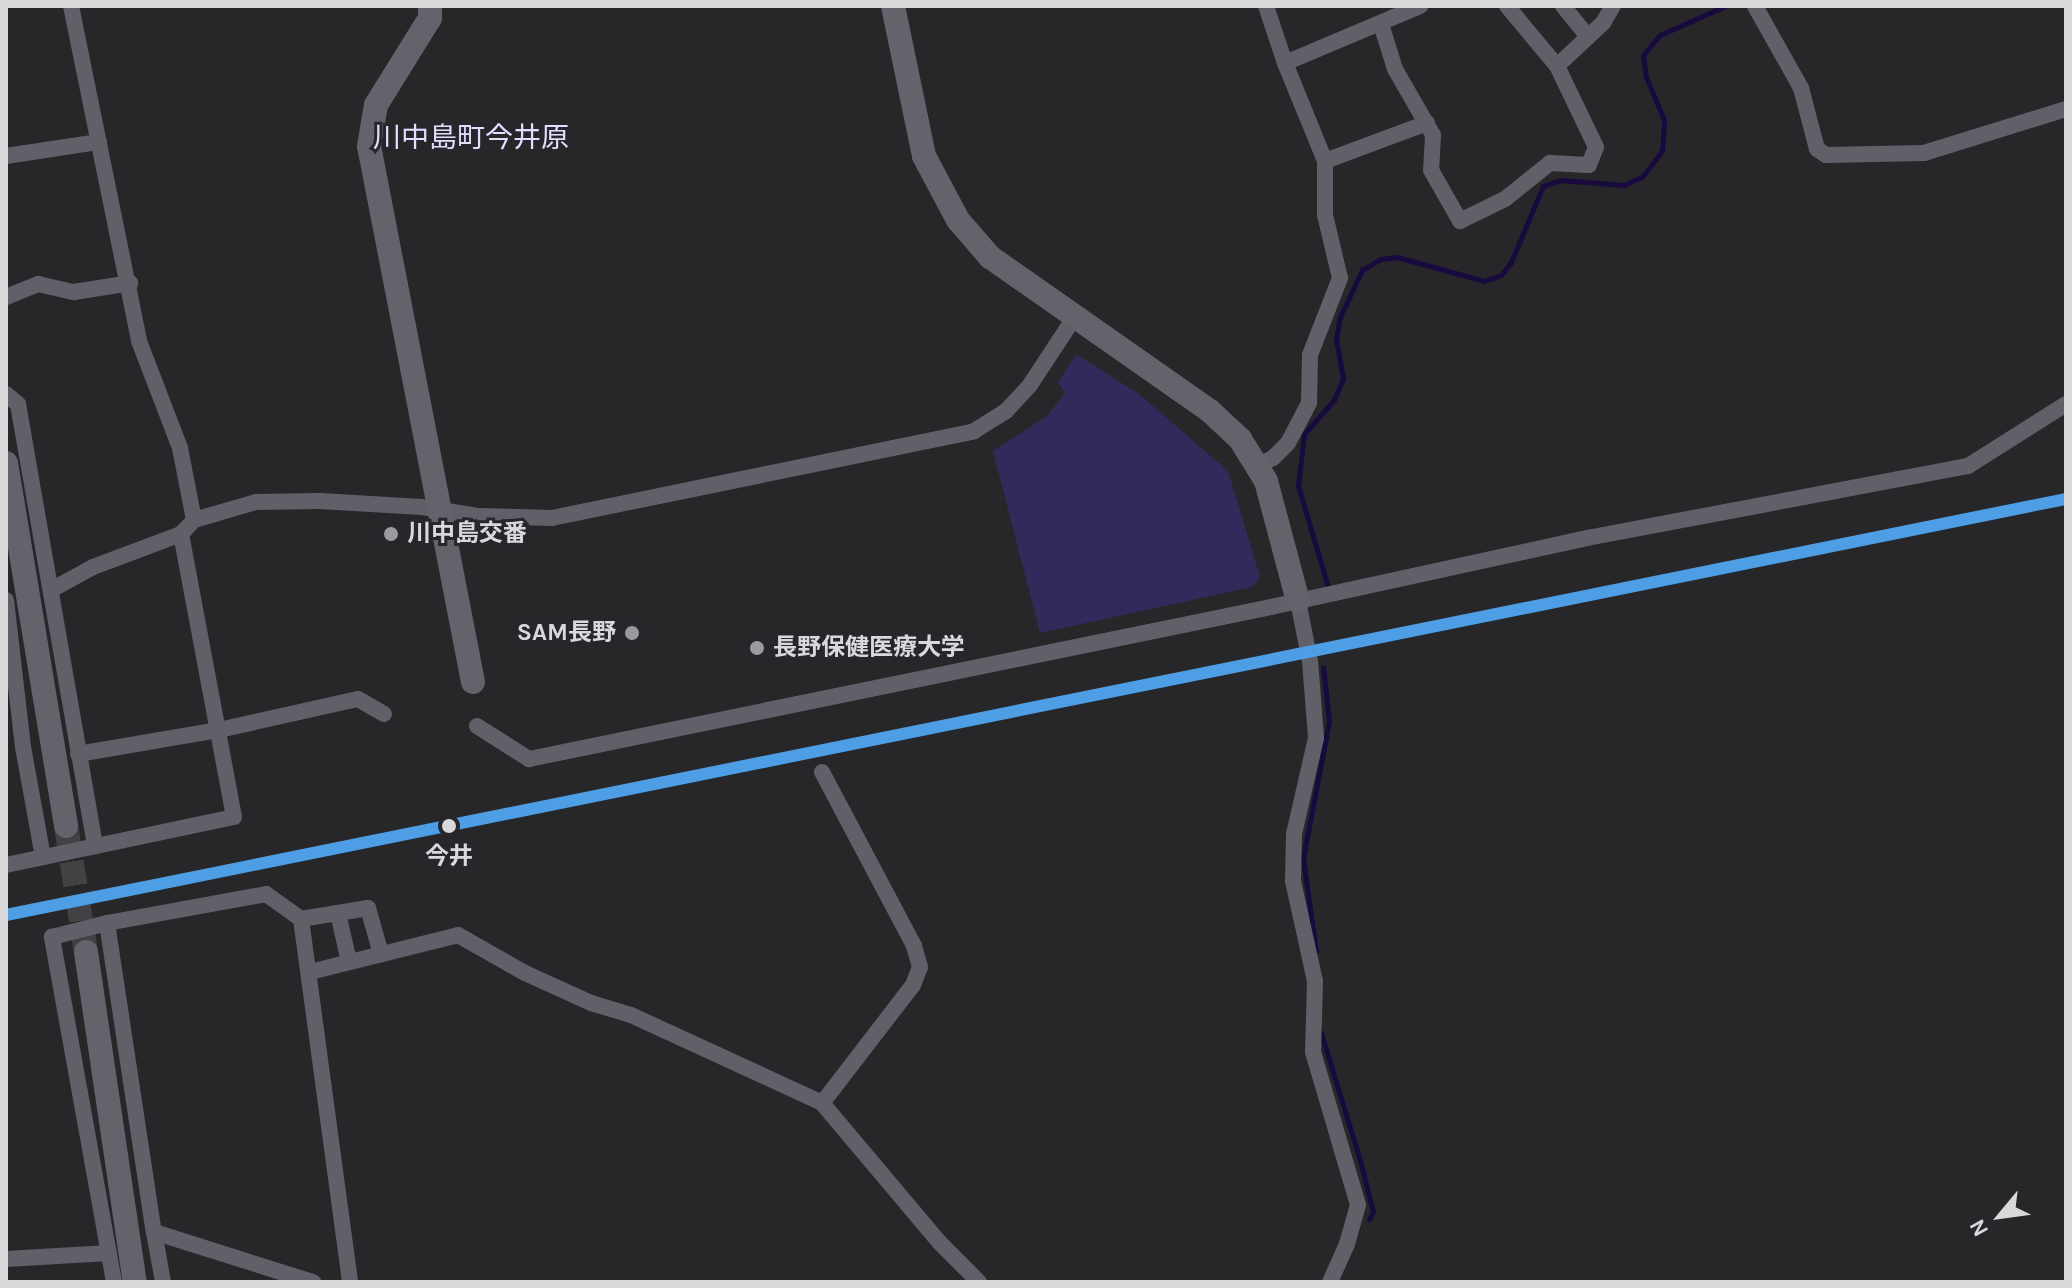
<!DOCTYPE html>
<html>
<head>
<meta charset="utf-8">
<style>
	body { margin:0 }
	#map { position:relative; width:2072px; height:1288px; overflow:hidden; background:#27272a; font-family:Karla,"Noto Sans JP",sans-serif }
	div>[style] { position:absolute }
	[style*='--x'] { left:calc(var(--x)*1px); top:calc(var(--y)*1px); width:calc(var(--w)*1px); rotate:calc(var(--a)*1deg) }
	.green>* { inset:0; background:#312b5b }
	.stream>* { height:5px; margin:-2.5px; padding:0 2.5px; transform-origin:2.5px; border-radius:2.5px; background:#18093e }
	.secondary-tunnel>* { height:24px; margin-top:-12px; transform-origin:0; background:repeating-linear-gradient(90deg,#424245 0 24px,transparent 0 36px) }
	.street>* { height:16px; margin:-8px; padding:0 8px; transform-origin:8px; border-radius:8px; background:#616069 }
	.secondary>* { height:24px; margin:-12px; padding:0 12px; transform-origin:12px; border-radius:12px; background:#63636b }
	.rail-1>* { height:12px; margin:-6px; padding:0 6px; transform-origin:6px; border-radius:6px; background:#4d9ee5 }
	.dots>* { width:22px; height:22px; translate:-50% -50%; box-sizing:border-box; border:4px solid #26262b; border-radius:50% }
	span { translate:-50% -50%; white-space:nowrap; text-align:center; line-height:1.15; -webkit-text-stroke:6px #26262b; paint-order:stroke }
	.poi-label { font-size:24px; color:#d9d9dc; font-weight:700 }
	.left { translate:0 -50%; text-align:left }
	.right { translate:-100% -50%; text-align:right }
	.stop-label { font-size:24px; color:#d9d9dc; font-weight:700 }
	.quarter-label { font-size:28px; color:#e0dffd }
	.frame { position:absolute; inset:0; border:8px solid #d9d9dc; pointer-events:none }
	.north { position:absolute; left:1960px; top:1176px; width:80px; height:80px; -webkit-text-stroke:6px #26262b; paint-order:stroke; rotate:241deg; font-size:22px; font-weight:700; line-height:32px; text-align:center; color:#d9d9dc }
	.north::after { content:''; display:block; margin:auto; width:28px; height:36px; background:#d9d9dc; clip-path:polygon(50% 0,100% 100%,50% 72%,0 100%) }
</style>
</head>
<body>
<div id="map">
	<div class="green">
		<div style="clip-path:polygon(1076px 354px,1139px 394px,1228px 471px,1260px 577px,1252px 587px,1040px 633px,993px 451px,1047px 416px,1065px 393px,1058px 383px)"></div>
	</div>
	<div class="stream">
		<div style="--x:1328;--y:587;--w:105;--a:-106.5"></div>
		<div style="--x:1298;--y:486;--w:52;--a:-83.4"></div>
		<div style="--x:1304;--y:434;--w:45;--a:-48.6"></div>
		<div style="--x:1334;--y:400;--w:23;--a:-67"></div>
		<div style="--x:1343;--y:379;--w:41;--a:-99.9"></div>
		<div style="--x:1336;--y:339;--w:22;--a:-80"></div>
		<div style="--x:1340;--y:317;--w:52;--a:-64.9"></div>
		<div style="--x:1362;--y:270;--w:21;--a:-31"></div>
		<div style="--x:1380;--y:259;--w:17;--a:-7"></div>
		<div style="--x:1397;--y:257;--w:90;--a:15.4"></div>
		<div style="--x:1484;--y:281;--w:18;--a:-19"></div>
		<div style="--x:1501;--y:275;--w:16;--a:-52"></div>
		<div style="--x:1511;--y:262;--w:82;--a:-67.2"></div>
		<div style="--x:1543;--y:186;--w:18;--a:-19"></div>
		<div style="--x:1560;--y:180;--w:64;--a:4.5"></div>
		<div style="--x:1624;--y:185;--w:21;--a:-25"></div>
		<div style="--x:1643;--y:176;--w:31;--a:-53"></div>
		<div style="--x:1662;--y:151;--w:31;--a:-86"></div>
		<div style="--x:1664;--y:120;--w:47;--a:-112.7"></div>
		<div style="--x:1646;--y:77;--w:22;--a:-98"></div>
		<div style="--x:1643;--y:55;--w:26;--a:-50"></div>
		<div style="--x:1660;--y:35;--w:71;--a:-24"></div>
		<div style="--x:1316;--y:951;--w:94;--a:-98"></div>
		<div style="--x:1303;--y:858;--w:138;--a:-79.2"></div>
		<div style="--x:1329;--y:722;--w:55;--a:-96.2"></div>
		<div style="--x:1321;--y:1033;--w:137;--a:73"></div>
		<div style="--x:1361;--y:1164;--w:49;--a:76"></div>
		<div style="--x:1373;--y:1212;--w:8;--a:120"></div>
	</div>
	<div class="secondary-tunnel">
		<div style="--x:66;--y:826;--w:128;--a:81"></div>
	</div>
	<div class="street">
		<div style="--x:71;--y:6;--w:342;--a:78.5"></div>
		<div style="--x:139;--y:341;--w:115;--a:69"></div>
		<div style="--x:180;--y:448;--w:73;--a:79"></div>
		<div style="--x:1266;--y:6;--w:60;--a:71.6"></div>
		<div style="--x:1563;--y:6;--w:40;--a:51"></div>
		<div style="--x:1755;--y:6;--w:94;--a:60.7"></div>
		<div style="--x:1801;--y:88;--w:63;--a:75.3"></div>
		<div style="--x:1817;--y:149;--w:11;--a:34"></div>
		<div style="--x:1826;--y:155;--w:98;--a:-1.2"></div>
		<div style="--x:1924;--y:153;--w:149;--a:-17.2"></div>
		<div style="--x:1381;--y:24;--w:47;--a:72.7"></div>
		<div style="--x:1395;--y:69;--w:76;--a:60.1"></div>
		<div style="--x:1433;--y:135;--w:35;--a:93"></div>
		<div style="--x:1431;--y:170;--w:59;--a:60.4"></div>
		<div style="--x:1460;--y:221;--w:50;--a:-26.1"></div>
		<div style="--x:1505;--y:199;--w:58;--a:-38.7"></div>
		<div style="--x:1550;--y:163;--w:39;--a:3"></div>
		<div style="--x:1589;--y:165;--w:19;--a:-69"></div>
		<div style="--x:1596;--y:147;--w:90;--a:-115.7"></div>
		<div style="--x:1557;--y:66;--w:78;--a:-129.8"></div>
		<div style="--x:1557;--y:66;--w:63;--a:-43.1"></div>
		<div style="--x:1603;--y:23;--w:20;--a:-60"></div>
		<div style="--x:6;--y:156;--w:94;--a:-8.6"></div>
		<div style="--x:1325;--y:161;--w:109;--a:-20.4"></div>
		<div style="--x:6;--y:297;--w:35;--a:-22"></div>
		<div style="--x:38;--y:284;--w:37;--a:13"></div>
		<div style="--x:74;--y:292;--w:57;--a:-9.1"></div>
		<div style="--x:6;--y:394;--w:16;--a:40"></div>
		<div style="--x:18;--y:404;--w:449;--a:80.1"></div>
		<div style="--x:1257;--y:466;--w:18;--a:-27"></div>
		<div style="--x:1273;--y:458;--w:21;--a:-45"></div>
		<div style="--x:1288;--y:443;--w:45;--a:-62.3"></div>
		<div style="--x:1309;--y:403;--w:48;--a:-88.8"></div>
		<div style="--x:1310;--y:355;--w:83;--a:-68.7"></div>
		<div style="--x:1340;--y:278;--w:65;--a:-103.4"></div>
		<div style="--x:1325;--y:215;--w:54;--a:-90"></div>
		<div style="--x:1325;--y:161;--w:106;--a:-112.2"></div>
		<div style="--x:1285;--y:63;--w:147;--a:-22.9"></div>
		<div style="--x:51;--y:590;--w:48;--a:-28.7"></div>
		<div style="--x:93;--y:567;--w:94;--a:-20.6"></div>
		<div style="--x:6;--y:600;--w:148;--a:83.4"></div>
		<div style="--x:23;--y:747;--w:112;--a:79.7"></div>
		<div style="--x:1298;--y:601;--w:61;--a:78.7"></div>
		<div style="--x:1310;--y:661;--w:77;--a:85.5"></div>
		<div style="--x:1316;--y:738;--w:98;--a:102.9"></div>
		<div style="--x:1294;--y:834;--w:47;--a:91.2"></div>
		<div style="--x:1293;--y:881;--w:102;--a:77.6"></div>
		<div style="--x:1315;--y:981;--w:71;--a:91.6"></div>
		<div style="--x:1313;--y:1052;--w:159;--a:73.6"></div>
		<div style="--x:1358;--y:1205;--w:41;--a:105.8"></div>
		<div style="--x:1347;--y:1244;--w:42;--a:114.1"></div>
		<div style="--x:477;--y:726;--w:62;--a:32.4"></div>
		<div style="--x:529;--y:759;--w:757;--a:-11.58"></div>
		<div style="--x:1271;--y:607;--w:323;--a:-12.3"></div>
		<div style="--x:1587;--y:538;--w:388;--a:-10.7"></div>
		<div style="--x:1968;--y:466;--w:116;--a:-32.3"></div>
		<div style="--x:78;--y:754;--w:143;--a:-9.7"></div>
		<div style="--x:219;--y:730;--w:142;--a:-12.6"></div>
		<div style="--x:358;--y:699;--w:30;--a:30"></div>
		<div style="--x:822;--y:772;--w:197;--a:62.1"></div>
		<div style="--x:914;--y:946;--w:22;--a:74"></div>
		<div style="--x:920;--y:967;--w:19;--a:111"></div>
		<div style="--x:913;--y:985;--w:149;--a:127.6"></div>
		<div style="--x:822;--y:1103;--w:182;--a:49.9"></div>
		<div style="--x:939;--y:1242;--w:57;--a:45"></div>
		<div style="--x:6;--y:865;--w:233;--a:-11.9"></div>
		<div style="--x:234;--y:817;--w:288;--a:-100.6"></div>
		<div style="--x:181;--y:534;--w:19;--a:-47"></div>
		<div style="--x:194;--y:520;--w:65;--a:-16.2"></div>
		<div style="--x:256;--y:502;--w:64;--a:-0.9"></div>
		<div style="--x:320;--y:501;--w:102;--a:3.4"></div>
		<div style="--x:422;--y:507;--w:58;--a:9"></div>
		<div style="--x:479;--y:516;--w:73;--a:1.6"></div>
		<div style="--x:552;--y:518;--w:431;--a:-11.6"></div>
		<div style="--x:974;--y:431;--w:38;--a:-32"></div>
		<div style="--x:1006;--y:411;--w:35;--a:-47"></div>
		<div style="--x:1030;--y:385;--w:80;--a:-56.7"></div>
		<div style="--x:338;--y:913;--w:50;--a:77.3"></div>
		<div style="--x:301;--y:919;--w:68;--a:-9.3"></div>
		<div style="--x:368;--y:908;--w:48;--a:74.2"></div>
		<div style="--x:107;--y:923;--w:313;--a:81.4"></div>
		<div style="--x:154;--y:1232;--w:167;--a:17.5"></div>
		<div style="--x:310;--y:972;--w:153;--a:-14"></div>
		<div style="--x:458;--y:935;--w:77;--a:29.6"></div>
		<div style="--x:525;--y:973;--w:72;--a:24.4"></div>
		<div style="--x:591;--y:1003;--w:42;--a:16.7"></div>
		<div style="--x:631;--y:1015;--w:210;--a:24.7"></div>
		<div style="--x:154;--y:1232;--w:51;--a:79.8"></div>
		<div style="--x:6;--y:1259;--w:103;--a:-3.3"></div>
		<div style="--x:114;--y:1282;--w:351;--a:-100.2"></div>
		<div style="--x:52;--y:937;--w:57;--a:-14.3"></div>
		<div style="--x:107;--y:923;--w:162;--a:-10.3"></div>
		<div style="--x:266;--y:894;--w:43;--a:35.5"></div>
		<div style="--x:301;--y:919;--w:366;--a:82.3"></div>
	</div>
	<div class="secondary">
		<div style="--x:430;--y:6;--w:12;--a:90"></div>
		<div style="--x:430;--y:18;--w:102;--a:121.8"></div>
		<div style="--x:376;--y:105;--w:42;--a:99.7"></div>
		<div style="--x:369;--y:146;--w:546;--a:79.02"></div>
		<div style="--x:893;--y:6;--w:153;--a:78.3"></div>
		<div style="--x:924;--y:156;--w:72;--a:62"></div>
		<div style="--x:958;--y:220;--w:49;--a:49.1"></div>
		<div style="--x:990;--y:257;--w:269;--a:35"></div>
		<div style="--x:1210;--y:411;--w:41;--a:43"></div>
		<div style="--x:1240;--y:439;--w:49;--a:58.2"></div>
		<div style="--x:1266;--y:481;--w:124;--a:75.1"></div>
		<div style="--x:6;--y:463;--w:368;--a:80.6"></div>
		<div style="--x:86;--y:952;--w:334;--a:81.6"></div>
	</div>
	<div class="rail-1">
		<div style="--x:6;--y:915;--w:2102;--a:-11.42"></div>
	</div>
	<div class="dots">
		<div style="left:391px;top:534px;background:#9b9b9e"></div>
		<div style="left:632px;top:633px;background:#9b9b9e"></div>
		<div style="left:757px;top:648px;background:#9b9b9e"></div>
		<div style="left:449px;top:826px;background:#d9d9dc"></div>
	</div>
	<div class="poi-label">
		<span class="left" style="left:407px;top:534px">川中島交番</span>
		<span class="right" style="left:616px;top:633px">SAM長野</span>
		<span class="left" style="left:773px;top:648px">長野保健医療大学</span>
	</div>
	<div class="stop-label">
		<span style="left:449px;top:857px">今井</span>
	</div>
	<div class="quarter-label">
		<span style="left:471px;top:138px">川中島町今井原</span>
	</div>
	<div class="frame"></div>
	<div class="north">N</div>
</div>
</body>
</html>
